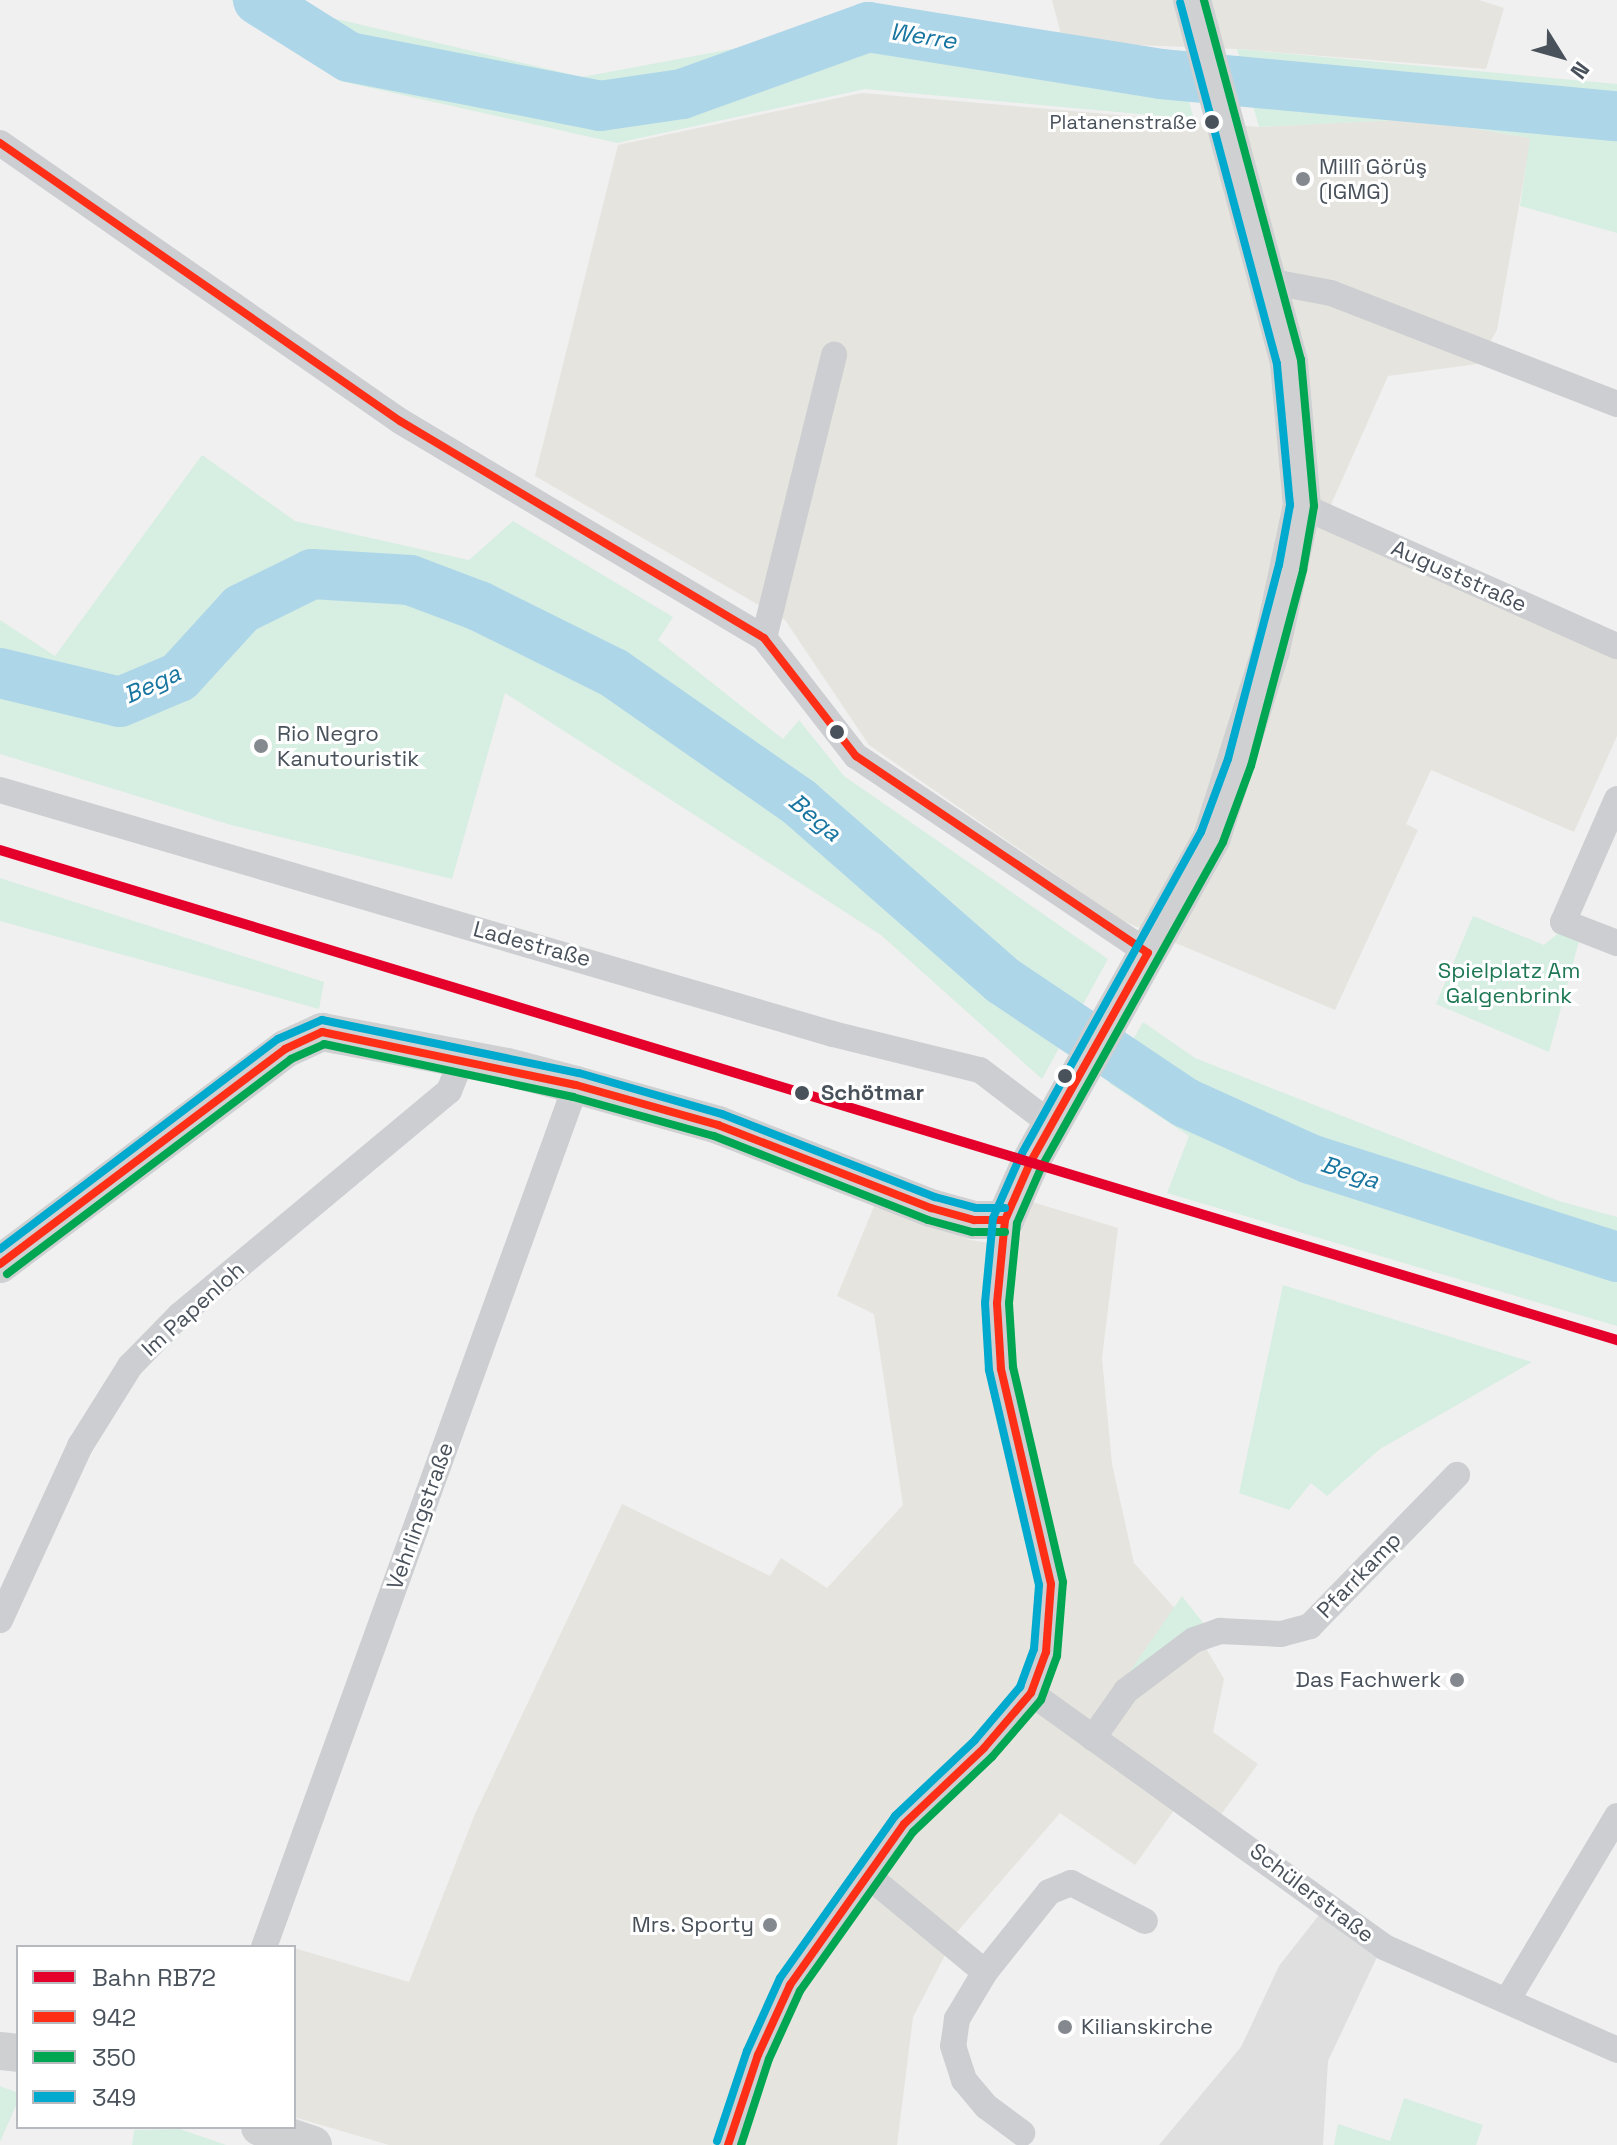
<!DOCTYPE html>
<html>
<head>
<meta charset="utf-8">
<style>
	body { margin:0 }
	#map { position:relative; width:1617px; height:2145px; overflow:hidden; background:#f1f0f0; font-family:"Space Grotesk",sans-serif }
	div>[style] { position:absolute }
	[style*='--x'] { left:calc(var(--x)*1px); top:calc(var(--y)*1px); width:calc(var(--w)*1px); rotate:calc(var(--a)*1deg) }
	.commercial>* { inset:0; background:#e5e4de }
	.education>* { inset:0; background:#dfdfdf }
	.green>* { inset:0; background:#d7eee2 }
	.river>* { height:50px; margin:-25px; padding:0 25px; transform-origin:25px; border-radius:25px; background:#aed6e9 }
	.street>* { height:26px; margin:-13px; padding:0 13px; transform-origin:13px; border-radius:13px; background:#ccced1 }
	.secondary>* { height:38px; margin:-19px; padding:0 19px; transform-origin:19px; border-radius:19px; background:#ced0d2 }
	.bus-1>* { height:8px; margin:-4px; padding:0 4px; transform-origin:4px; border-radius:4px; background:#ff2e17 }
	.bus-2>* { height:8px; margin:-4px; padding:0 4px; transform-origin:4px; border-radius:4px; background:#00a651 }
	.bus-3>* { height:8px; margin:-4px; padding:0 4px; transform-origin:4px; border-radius:4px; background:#00a9ce }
	.rail-1>* { height:10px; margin:-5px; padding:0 5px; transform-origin:5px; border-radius:5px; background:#e4002b }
	.dots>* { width:22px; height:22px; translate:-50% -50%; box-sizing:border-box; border:4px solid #fff; border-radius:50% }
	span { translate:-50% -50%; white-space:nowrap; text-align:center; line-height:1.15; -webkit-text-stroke:6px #fff; paint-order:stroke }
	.bus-label { font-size:20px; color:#49515b }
	.right { translate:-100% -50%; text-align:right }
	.poi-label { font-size:22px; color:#49515b }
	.left { translate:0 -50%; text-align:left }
	.street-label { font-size:22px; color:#49515b }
	.park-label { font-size:22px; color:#1e7854 }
	.stop-label { font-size:22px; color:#49515b; font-weight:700 }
	.water-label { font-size:24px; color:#1775a0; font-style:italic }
	.legend { position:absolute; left:16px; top:1945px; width:280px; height:184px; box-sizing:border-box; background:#fff; border:2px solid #b6b9bd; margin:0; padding:10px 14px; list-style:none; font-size:24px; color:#49515b }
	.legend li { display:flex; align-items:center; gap:16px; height:40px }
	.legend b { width:40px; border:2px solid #b6b9bd }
	.north { position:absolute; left:1521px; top:16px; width:80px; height:80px; -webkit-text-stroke:6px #fff; paint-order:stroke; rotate:127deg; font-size:22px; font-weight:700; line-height:32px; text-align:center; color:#49515b }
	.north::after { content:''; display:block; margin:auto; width:28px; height:36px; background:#49515b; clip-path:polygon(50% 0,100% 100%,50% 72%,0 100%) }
</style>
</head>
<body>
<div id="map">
	<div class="commercial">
		<div style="clip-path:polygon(1052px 0,1479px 0,1504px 8px,1486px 69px,1237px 49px,1063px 42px)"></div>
		<div style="clip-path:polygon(862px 93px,1259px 127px,1417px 119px,1531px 138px,1497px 330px,1477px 364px,1388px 376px,1330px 507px,1617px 635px,1617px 736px,1574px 832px,1431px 770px,1406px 824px,1418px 830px,1335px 1010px,1123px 921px,869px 745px,785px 620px,535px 476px,618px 145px)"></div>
		<div style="clip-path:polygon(877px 1199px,970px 1240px,1017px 1247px,1029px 1201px,1118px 1228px,1102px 1358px,1112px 1464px,1134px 1563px,1197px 1633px,1224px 1679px,1213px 1732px,1258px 1764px,1220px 1816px,1187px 1792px,1135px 1865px,1060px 1813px,957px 1932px,913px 2017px,897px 2145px,389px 2145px,294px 2117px,294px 1948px,409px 1982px,475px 1814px,622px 1504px,770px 1576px,781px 1558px,827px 1588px,903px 1505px,874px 1314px,837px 1296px)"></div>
	</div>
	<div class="education">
		<div style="clip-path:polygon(1319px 1915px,1377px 1957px,1328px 2061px,1323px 2145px,1159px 2145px,1241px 2047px,1279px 1966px)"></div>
	</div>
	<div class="green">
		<div style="clip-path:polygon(231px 0,294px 0,316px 14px,582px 77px,872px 23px,1061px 46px,1175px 53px,1194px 119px,865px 89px,617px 143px,340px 81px,255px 27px)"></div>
		<div style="clip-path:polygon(1237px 49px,1617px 84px,1617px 233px,1520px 206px,1530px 138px,1417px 119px,1259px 127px)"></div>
		<div style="clip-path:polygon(202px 455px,295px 521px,469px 560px,513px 521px,673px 617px,658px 640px,783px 739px,799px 720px,844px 776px,1108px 959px,1042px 1079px,881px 935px,505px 693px,452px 879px,231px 825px,0 754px,0 620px,55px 656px)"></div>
		<div style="clip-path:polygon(0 878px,324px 982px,319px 1009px,0 921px)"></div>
		<div style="clip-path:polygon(1473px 916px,1544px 945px,1560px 932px,1579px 941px,1549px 1052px,1436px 1004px)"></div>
		<div style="clip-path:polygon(1143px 1022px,1195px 1058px,1559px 1201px,1617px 1217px,1617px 1326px,1167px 1193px,1189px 1136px,1109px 1083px)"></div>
		<div style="clip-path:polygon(1283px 1285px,1532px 1362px,1380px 1449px,1327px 1496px,1311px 1483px,1289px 1510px,1239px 1493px)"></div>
		<div style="clip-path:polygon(1182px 1596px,1204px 1624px,1126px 1677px)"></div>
		<div style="clip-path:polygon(0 2086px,16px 2092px,18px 2101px,0 2142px)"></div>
		<div style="clip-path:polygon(1404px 2098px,1483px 2125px,1476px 2145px,1334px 2145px,1338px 2124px,1390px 2141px)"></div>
		<div style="clip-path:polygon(180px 2129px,226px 2145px,132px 2145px,134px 2130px)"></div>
	</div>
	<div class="river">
		<div style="--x:258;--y:0;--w:107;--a:32.1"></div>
		<div style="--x:349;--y:57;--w:256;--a:11"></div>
		<div style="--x:600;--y:106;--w:83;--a:-8.3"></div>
		<div style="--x:682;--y:94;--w:198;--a:-19.8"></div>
		<div style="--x:868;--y:27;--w:297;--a:9.1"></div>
		<div style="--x:1161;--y:74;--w:458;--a:5.3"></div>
		<div style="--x:0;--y:673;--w:123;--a:13.6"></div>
		<div style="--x:120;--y:702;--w:64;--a:-23"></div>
		<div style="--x:179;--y:677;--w:92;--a:-47.6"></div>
		<div style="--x:241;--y:609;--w:79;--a:-26.2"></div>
		<div style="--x:312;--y:574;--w:98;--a:3.5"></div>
		<div style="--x:410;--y:580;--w:74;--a:20.6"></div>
		<div style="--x:479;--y:606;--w:151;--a:26.4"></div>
		<div style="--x:614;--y:673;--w:226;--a:34.9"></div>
		<div style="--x:799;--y:802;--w:270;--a:41.2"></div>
		<div style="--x:1002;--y:980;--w:221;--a:33.8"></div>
		<div style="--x:1186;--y:1103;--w:136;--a:24.3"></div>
		<div style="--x:1310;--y:1159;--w:322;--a:17.7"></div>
	</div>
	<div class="street">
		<div style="--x:0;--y:143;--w:487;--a:34.8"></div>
		<div style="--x:400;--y:421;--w:424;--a:30.8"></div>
		<div style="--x:764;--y:638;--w:150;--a:52.1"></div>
		<div style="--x:856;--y:756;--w:352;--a:34"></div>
		<div style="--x:1267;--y:281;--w:65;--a:10.6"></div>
		<div style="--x:1331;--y:293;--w:307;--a:21.2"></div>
		<div style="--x:1302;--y:506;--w:345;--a:24"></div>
		<div style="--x:764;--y:638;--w:292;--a:-76.1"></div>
		<div style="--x:0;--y:790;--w:868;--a:16.33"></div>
		<div style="--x:833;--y:1034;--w:151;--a:13.8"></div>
		<div style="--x:980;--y:1070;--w:89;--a:37.3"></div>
		<div style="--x:1617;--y:799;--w:134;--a:113.7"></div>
		<div style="--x:1563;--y:922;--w:58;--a:21.3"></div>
		<div style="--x:0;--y:1620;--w:192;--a:-65.3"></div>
		<div style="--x:80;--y:1446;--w:94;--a:-58"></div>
		<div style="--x:130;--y:1366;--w:71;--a:-45.6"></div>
		<div style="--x:180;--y:1315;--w:350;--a:-39.8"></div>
		<div style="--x:449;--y:1091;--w:35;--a:-68"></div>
		<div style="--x:1031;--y:1693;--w:435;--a:35.7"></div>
		<div style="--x:1384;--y:1947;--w:255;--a:23.8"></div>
		<div style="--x:1093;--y:1738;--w:57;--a:-54.9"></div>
		<div style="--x:1126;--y:1691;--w:85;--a:-36.9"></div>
		<div style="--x:1194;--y:1640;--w:28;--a:-19"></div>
		<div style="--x:1220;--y:1631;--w:61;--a:2.8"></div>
		<div style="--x:1281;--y:1634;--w:30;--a:-15"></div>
		<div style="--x:1310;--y:1626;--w:211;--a:-45.8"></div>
		<div style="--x:866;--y:1874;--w:154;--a:39.5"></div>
		<div style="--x:985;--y:1972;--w:102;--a:-51.3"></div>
		<div style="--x:1049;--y:1892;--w:24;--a:-22"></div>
		<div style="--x:1071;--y:1883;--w:83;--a:27.2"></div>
		<div style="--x:264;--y:1947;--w:917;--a:-70.1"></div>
		<div style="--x:985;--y:1972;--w:55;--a:120.8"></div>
		<div style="--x:957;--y:2019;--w:27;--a:98"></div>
		<div style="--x:953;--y:2046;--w:36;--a:72"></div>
		<div style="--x:964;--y:2080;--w:35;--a:50"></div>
		<div style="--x:987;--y:2107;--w:44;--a:36.6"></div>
		<div style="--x:1508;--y:1999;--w:213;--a:-59.2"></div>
		<div style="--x:728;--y:2145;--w:95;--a:-71.6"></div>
		<div style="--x:758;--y:2055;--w:77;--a:-65.4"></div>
		<div style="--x:790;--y:1985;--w:197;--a:-54.7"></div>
		<div style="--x:904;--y:1824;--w:110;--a:-43.5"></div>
		<div style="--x:984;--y:1748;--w:72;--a:-49.5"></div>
		<div style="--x:1031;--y:1693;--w:44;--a:-69.9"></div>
		<div style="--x:1046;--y:1652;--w:68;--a:-85.8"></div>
		<div style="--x:1051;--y:1584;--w:221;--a:-103.1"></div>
		<div style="--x:1001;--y:1369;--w:66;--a:-93.5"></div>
		<div style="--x:997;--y:1303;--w:83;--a:-84.5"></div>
	</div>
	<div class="secondary">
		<div style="--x:0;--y:1264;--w:357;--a:-37"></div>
		<div style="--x:285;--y:1049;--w:41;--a:-24.7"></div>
		<div style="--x:322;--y:1032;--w:189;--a:10.7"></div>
		<div style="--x:508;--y:1067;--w:70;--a:14.8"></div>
		<div style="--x:576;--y:1085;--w:148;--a:15.7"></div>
		<div style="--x:718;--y:1125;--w:229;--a:21.3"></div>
		<div style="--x:931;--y:1208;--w:45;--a:15.6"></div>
		<div style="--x:974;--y:1220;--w:31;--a:0"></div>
		<div style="--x:1005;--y:1220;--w:62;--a:-66.3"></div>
		<div style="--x:1030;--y:1163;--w:373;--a:-60.8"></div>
		<div style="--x:1212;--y:837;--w:196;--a:-72.5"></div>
		<div style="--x:1271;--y:650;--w:147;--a:-77.9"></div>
		<div style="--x:1302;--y:506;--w:145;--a:-95.2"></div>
		<div style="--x:1289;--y:362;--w:375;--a:-105"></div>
		<div style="--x:0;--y:2051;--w:18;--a:6"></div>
		<div style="--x:260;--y:2127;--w:56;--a:18.8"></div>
	</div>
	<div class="bus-1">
		<div style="--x:0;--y:143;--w:487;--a:34.8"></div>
		<div style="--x:400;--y:421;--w:424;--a:30.8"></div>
		<div style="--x:764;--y:638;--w:150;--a:52.1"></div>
		<div style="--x:856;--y:756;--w:352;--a:34"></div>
		<div style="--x:0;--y:1264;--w:357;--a:-37"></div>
		<div style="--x:285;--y:1049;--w:41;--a:-24.7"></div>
		<div style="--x:322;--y:1032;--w:259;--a:11.8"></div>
		<div style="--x:576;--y:1085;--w:148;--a:15.7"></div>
		<div style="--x:718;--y:1125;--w:229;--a:21.3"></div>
		<div style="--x:931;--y:1208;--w:45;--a:15.6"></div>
		<div style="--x:974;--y:1220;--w:31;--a:0"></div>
		<div style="--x:728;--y:2145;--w:95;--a:-71.6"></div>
		<div style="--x:758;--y:2055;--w:77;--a:-65.4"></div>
		<div style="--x:790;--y:1985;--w:197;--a:-54.7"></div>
		<div style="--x:904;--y:1824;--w:110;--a:-43.5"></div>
		<div style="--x:984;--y:1748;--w:72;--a:-49.5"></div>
		<div style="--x:1031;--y:1693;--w:44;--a:-69.9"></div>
		<div style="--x:1046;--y:1652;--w:68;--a:-85.8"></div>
		<div style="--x:1051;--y:1584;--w:221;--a:-103.1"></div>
		<div style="--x:1001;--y:1369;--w:66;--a:-93.5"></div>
		<div style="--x:997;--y:1303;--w:83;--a:-84.5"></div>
		<div style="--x:1005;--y:1220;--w:62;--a:-66.3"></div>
		<div style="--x:1030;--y:1163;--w:241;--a:-60.7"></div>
	</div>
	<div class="bus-2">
		<div style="--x:7;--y:1274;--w:356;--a:-37.1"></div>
		<div style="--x:291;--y:1059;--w:36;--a:-24"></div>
		<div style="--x:324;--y:1044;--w:255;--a:12"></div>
		<div style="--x:573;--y:1097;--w:146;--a:15.5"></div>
		<div style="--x:714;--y:1136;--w:230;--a:21.4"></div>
		<div style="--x:928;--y:1220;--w:46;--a:15.3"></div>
		<div style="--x:972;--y:1232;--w:33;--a:0"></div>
		<div style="--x:741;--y:2145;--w:90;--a:-72"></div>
		<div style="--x:769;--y:2059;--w:75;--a:-65.5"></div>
		<div style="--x:800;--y:1991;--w:195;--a:-54.6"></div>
		<div style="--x:913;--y:1832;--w:109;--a:-43.5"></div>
		<div style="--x:992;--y:1757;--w:75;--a:-49.3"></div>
		<div style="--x:1041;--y:1700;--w:47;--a:-70"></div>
		<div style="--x:1057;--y:1656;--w:74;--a:-85.4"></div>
		<div style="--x:1063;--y:1582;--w:221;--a:-103.1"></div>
		<div style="--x:1013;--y:1367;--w:64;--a:-93.6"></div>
		<div style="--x:1009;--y:1303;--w:80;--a:-84.3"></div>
		<div style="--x:1017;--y:1223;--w:60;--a:-66.4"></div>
		<div style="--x:1041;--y:1168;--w:373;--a:-60.8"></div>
		<div style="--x:1223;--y:842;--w:81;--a:-69.8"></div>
		<div style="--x:1251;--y:766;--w:203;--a:-75.1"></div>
		<div style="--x:1303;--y:570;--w:65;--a:-80.2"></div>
		<div style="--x:1314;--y:506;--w:147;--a:-95.1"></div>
		<div style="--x:1301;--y:360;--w:373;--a:-105.1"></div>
	</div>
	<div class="bus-3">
		<div style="--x:0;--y:1249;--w:348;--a:-37.1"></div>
		<div style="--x:278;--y:1039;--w:48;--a:-23.4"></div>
		<div style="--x:322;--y:1020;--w:262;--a:11.7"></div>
		<div style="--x:579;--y:1073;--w:149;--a:16"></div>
		<div style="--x:722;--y:1114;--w:229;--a:21.3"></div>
		<div style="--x:935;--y:1197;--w:42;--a:15"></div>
		<div style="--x:976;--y:1208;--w:29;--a:0"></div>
		<div style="--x:717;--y:2141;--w:95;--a:-71.6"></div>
		<div style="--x:747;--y:2051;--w:80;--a:-65.7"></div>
		<div style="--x:780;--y:1978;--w:199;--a:-54.6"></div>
		<div style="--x:895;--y:1816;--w:110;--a:-43.5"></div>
		<div style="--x:975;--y:1740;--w:70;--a:-49.7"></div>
		<div style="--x:1020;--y:1687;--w:40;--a:-69.8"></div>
		<div style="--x:1034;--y:1649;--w:64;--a:-85.5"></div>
		<div style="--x:1039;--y:1585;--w:221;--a:-103.1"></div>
		<div style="--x:989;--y:1370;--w:67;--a:-93.4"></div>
		<div style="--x:985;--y:1303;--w:85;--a:-84.6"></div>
		<div style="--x:993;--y:1218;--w:67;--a:-66.1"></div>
		<div style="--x:1020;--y:1157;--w:372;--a:-60.9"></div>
		<div style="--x:1201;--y:832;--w:78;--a:-69.7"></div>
		<div style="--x:1228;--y:759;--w:201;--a:-75.3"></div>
		<div style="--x:1279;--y:565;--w:61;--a:-79.6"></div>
		<div style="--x:1290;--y:505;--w:142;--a:-95.3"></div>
		<div style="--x:1277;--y:364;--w:374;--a:-105"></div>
	</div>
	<div class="rail-1">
		<div style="--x:0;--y:850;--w:1690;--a:16.86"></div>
	</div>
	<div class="dots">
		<div style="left:1212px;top:122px;background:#49515b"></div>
		<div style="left:1303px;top:179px;background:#84898f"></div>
		<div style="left:837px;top:732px;background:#49515b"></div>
		<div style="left:261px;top:746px;background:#84898f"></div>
		<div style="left:1065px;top:1076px;background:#49515b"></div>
		<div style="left:802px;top:1093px;background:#49515b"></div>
		<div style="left:1457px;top:1680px;background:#84898f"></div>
		<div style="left:770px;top:1925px;background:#84898f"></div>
		<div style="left:1065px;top:2027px;background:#84898f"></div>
	</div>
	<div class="bus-label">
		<span class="right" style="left:1197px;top:122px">Platanenstraße</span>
	</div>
	<div class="poi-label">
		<span class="left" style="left:1319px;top:179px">Millî Görüş<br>(IGMG)</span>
		<span class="left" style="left:277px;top:746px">Rio Negro<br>Kanutouristik</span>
		<span class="right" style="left:1441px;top:1680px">Das Fachwerk</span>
		<span class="right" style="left:754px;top:1925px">Mrs. Sporty</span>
		<span class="left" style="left:1081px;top:2027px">Kilianskirche</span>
	</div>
	<div class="street-label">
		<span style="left:1459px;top:576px;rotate:24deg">Auguststraße</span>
		<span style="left:532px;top:944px;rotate:15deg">Ladestraße</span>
		<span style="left:193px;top:1309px;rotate:-42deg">Im Papenloh</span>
		<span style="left:420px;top:1516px;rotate:-70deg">Vehrlingstraße</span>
		<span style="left:1359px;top:1575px;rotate:-46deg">Pfarrkamp</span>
		<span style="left:1312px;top:1893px;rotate:37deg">Schülerstraße</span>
	</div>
	<div class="park-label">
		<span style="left:1509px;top:983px">Spielplatz Am<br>Galgenbrink</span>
	</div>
	<div class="stop-label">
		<span class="left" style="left:821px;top:1093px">Schötmar</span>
	</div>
	<div class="water-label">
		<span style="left:923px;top:36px;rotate:9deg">Werre</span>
		<span style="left:152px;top:684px;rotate:-25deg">Bega</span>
		<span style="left:815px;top:817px;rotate:40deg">Bega</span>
		<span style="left:1350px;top:1172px;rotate:18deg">Bega</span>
	</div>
	<ul class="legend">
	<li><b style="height:10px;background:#e4002b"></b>Bahn RB72</li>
	<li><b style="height:10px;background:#ff2e17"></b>942</li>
	<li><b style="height:10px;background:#00a651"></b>350</li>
	<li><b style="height:10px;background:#00a9ce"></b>349</li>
	</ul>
	<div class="north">N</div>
</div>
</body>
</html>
